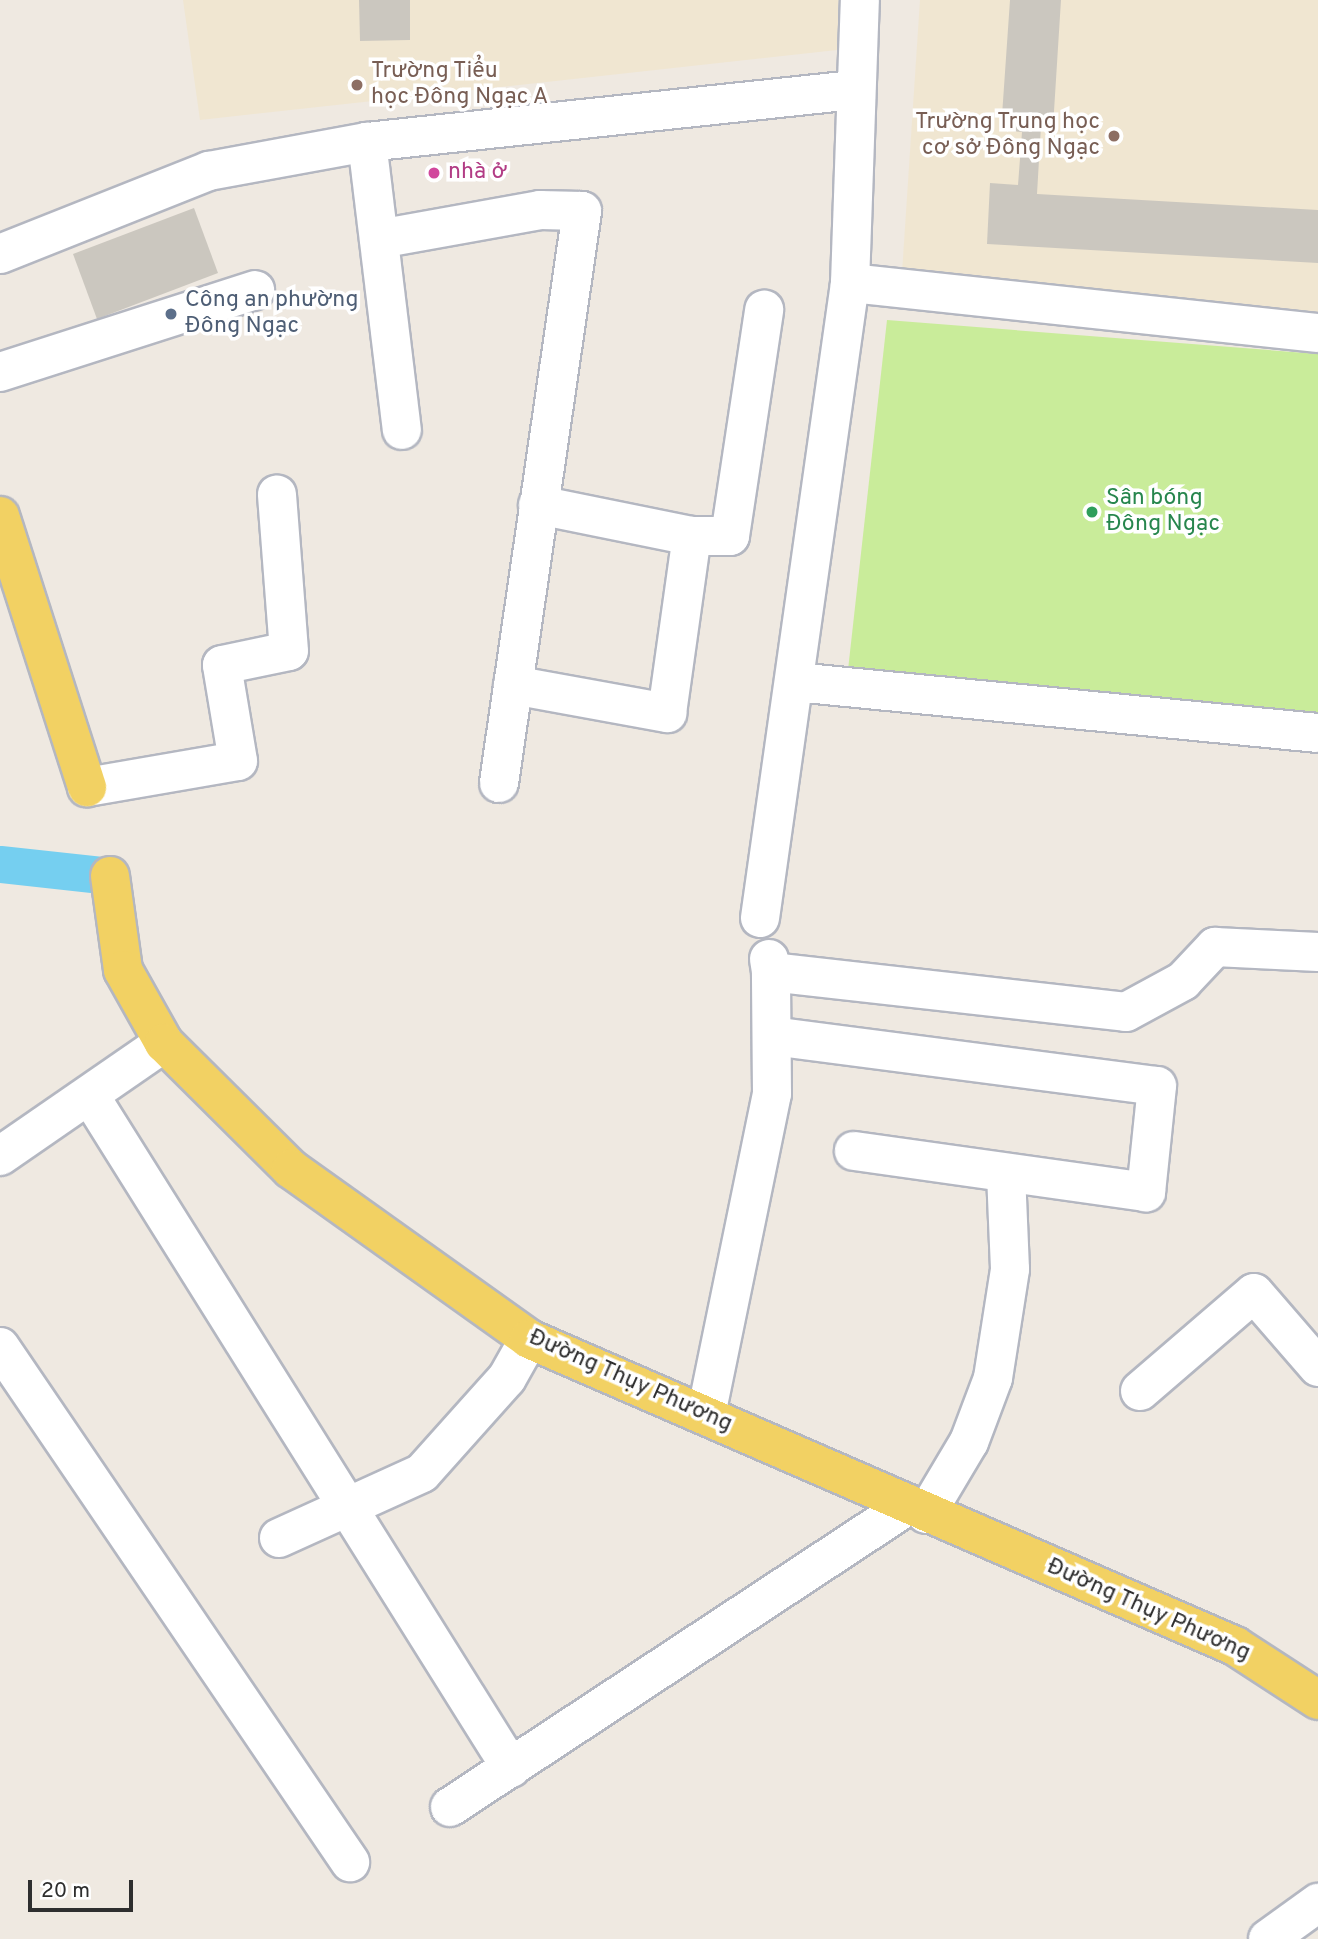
<!DOCTYPE html>
<html>
<head>
<meta charset="utf-8">
<style>
	body { margin:0 }
	#map { position:relative; width:1318px; height:1939px; overflow:hidden; background:#efe9e1; font-family:Overpass,sans-serif }
	div>[style] { position:absolute }
	[style*='--x'] { left:calc(var(--x)*1px); top:calc(var(--y)*1px); width:calc(var(--w)*1px); rotate:calc(var(--a)*1deg) }
	.education>* { inset:0; background:#f0e6d1 }
	.pitch>* { inset:0; background:#c9ec9a }
	.canal>* { height:37px; margin:-18.5px; padding:0 18.5px; transform-origin:18.5px; border-radius:18.5px; background:#75cff0 }
	.building>* { inset:0; background:#cbc7bf }
	.roads { filter:drop-shadow(2px 0 #b4b7c1) drop-shadow(-2px 0 #b4b7c1) drop-shadow(0 2px #b4b7c1) drop-shadow(0 -2px #b4b7c1) }
	.minor>* { height:38px; margin:-19px; padding:0 19px; transform-origin:19px; border-radius:19px; background:#fff }
	.major>* { height:38px; margin:-19px; padding:0 19px; transform-origin:19px; border-radius:19px; background:#f2d163 }
	.dots>* { width:19px; height:19px; translate:-50% -50%; box-sizing:border-box; border:4px solid #fff; border-radius:50% }
	span { translate:-50% -50%; white-space:nowrap; text-align:center; line-height:1.15; -webkit-text-stroke:7px #fff; paint-order:stroke }
	.education-label { font-size:23px; color:#785e54 }
	.left { translate:0 -50%; text-align:left }
	.right { translate:-100% -50%; text-align:right }
	.hotel-label { font-size:23px; color:#b23c85 }
	.service-label { font-size:23px; color:#4e5e75 }
	.leisure-label { font-size:23px; color:#27864d }
	.street-label { font-size:23px; color:#2e2e2e }
	.scale { position:absolute; left:28px; top:1880px; width:105px; height:32px; box-sizing:border-box; border:4px solid #2e2e2e; border-top:0; padding-left:9px; font-size:21px; line-height:24px; white-space:nowrap; color:#2e2e2e; -webkit-text-stroke:5px #fff; paint-order:stroke }
</style>
</head>
<body>
<div id="map">
	<div class="education">
		<div style="clip-path:polygon(183px 0,839px 0,837px 50px,200px 120px)"></div>
		<div style="clip-path:polygon(920px 0,1318px 0,1318px 316px,902px 273px)"></div>
	</div>
	<div class="pitch">
		<div style="clip-path:polygon(887px 320px,1318px 354px,1318px 715px,848px 670px)"></div>
	</div>
	<div class="canal">
		<div style="--x:0;--y:864;--w:111;--a:6.2"></div>
	</div>
	<div class="building">
		<div style="clip-path:polygon(359px 0,410px 0,410px 40px,360px 41px)"></div>
		<div style="clip-path:polygon(1010px 0,1061px 0,1053px 127px,1041px 126px,1037px 194px,1318px 210px,1318px 263px,987px 244px,990px 183px,1018px 185px,1022px 132px,1001px 130px)"></div>
		<div style="clip-path:polygon(194px 208px,218px 273px,97px 319px,73px 254px)"></div>
	</div>
	<div class="roads">
		<div class="minor">
			<div style="--x:367;--y:142;--w:290;--a:83.1"></div>
			<div style="--x:379;--y:239;--w:164;--a:-10.2"></div>
			<div style="--x:540;--y:210;--w:42;--a:1.4"></div>
			<div style="--x:582;--y:211;--w:578;--a:98.26"></div>
			<div style="--x:0;--y:254;--w:225;--a:-21.7"></div>
			<div style="--x:209;--y:171;--w:161;--a:-10.4"></div>
			<div style="--x:367;--y:142;--w:491;--a:-6.1"></div>
			<div style="--x:850;--y:283;--w:471;--a:6.1"></div>
			<div style="--x:0;--y:372;--w:268;--a:-17.8"></div>
			<div style="--x:538;--y:505;--w:157;--a:11.4"></div>
			<div style="--x:795;--y:682;--w:525;--a:5.57"></div>
			<div style="--x:513;--y:685;--w:157;--a:10.3"></div>
			<div style="--x:667;--y:713;--w:179;--a:-82"></div>
			<div style="--x:692;--y:536;--w:38;--a:0"></div>
			<div style="--x:730;--y:536;--w:229;--a:-81.4"></div>
			<div style="--x:87;--y:787;--w:153;--a:-9.8"></div>
			<div style="--x:238;--y:761;--w:97;--a:-99.5"></div>
			<div style="--x:222;--y:665;--w:68;--a:-11.8"></div>
			<div style="--x:289;--y:651;--w:157;--a:-94.4"></div>
			<div style="--x:760;--y:918;--w:641;--a:-81.93"></div>
			<div style="--x:850;--y:283;--w:283;--a:-88"></div>
			<div style="--x:769;--y:959;--w:13;--a:81"></div>
			<div style="--x:771;--y:972;--w:357;--a:6.4"></div>
			<div style="--x:1126;--y:1012;--w:65;--a:-28.5"></div>
			<div style="--x:1183;--y:981;--w:47;--a:-46.7"></div>
			<div style="--x:1215;--y:947;--w:103;--a:2.8"></div>
			<div style="--x:772;--y:1036;--w:388;--a:7.4"></div>
			<div style="--x:1157;--y:1086;--w:107;--a:95.9"></div>
			<div style="--x:1146;--y:1192;--w:295;--a:-172"></div>
			<div style="--x:90;--y:1096;--w:793;--a:57.93"></div>
			<div style="--x:0;--y:1156;--w:199;--a:-34.6"></div>
			<div style="--x:0;--y:1347;--w:623;--a:55.8"></div>
			<div style="--x:1140;--y:1391;--w:150;--a:-40.7"></div>
			<div style="--x:1254;--y:1293;--w:98;--a:49.1"></div>
			<div style="--x:706;--y:1415;--w:328;--a:-78.4"></div>
			<div style="--x:772;--y:1094;--w:122;--a:-90.5"></div>
			<div style="--x:926;--y:1514;--w:84;--a:-59.2"></div>
			<div style="--x:969;--y:1442;--w:68;--a:-69.4"></div>
			<div style="--x:993;--y:1378;--w:110;--a:-81.1"></div>
			<div style="--x:1010;--y:1269;--w:94;--a:-92.4"></div>
			<div style="--x:279;--y:1538;--w:157;--a:-24.4"></div>
			<div style="--x:422;--y:1473;--w:127;--a:-48.2"></div>
			<div style="--x:507;--y:1378;--w:45;--a:-60.6"></div>
			<div style="--x:450;--y:1807;--w:547;--a:-33.37"></div>
			<div style="--x:1268;--y:1939;--w:62;--a:-35.8"></div>
		</div>
		<div class="major">
			<div style="--x:0;--y:516;--w:285;--a:72.2"></div>
			<div style="--x:110;--y:876;--w:95;--a:82.1"></div>
			<div style="--x:123;--y:970;--w:84;--a:60.7"></div>
			<div style="--x:164;--y:1043;--w:179;--a:44.8"></div>
			<div style="--x:291;--y:1169;--w:292;--a:35.5"></div>
			<div style="--x:529;--y:1339;--w:770;--a:23.5"></div>
			<div style="--x:1235;--y:1646;--w:99;--a:33"></div>
		</div>
	</div>
	<div class="dots">
		<div style="left:357px;top:85px;background:#8d6e63"></div>
		<div style="left:1114px;top:136px;background:#8d6e63"></div>
		<div style="left:434px;top:173px;background:#d1479c"></div>
		<div style="left:171px;top:314px;background:#5c6f8a"></div>
		<div style="left:1092px;top:512px;background:#2e9e5b"></div>
	</div>
	<div class="education-label">
		<span class="left" style="left:371px;top:85px">Trường Tiểu<br>học Đông Ngạc A</span>
		<span class="right" style="left:1100px;top:136px">Trường Trung học<br>cơ sở Đông Ngạc</span>
	</div>
	<div class="hotel-label">
		<span class="left" style="left:448px;top:173px">nhà ở</span>
	</div>
	<div class="service-label">
		<span class="left" style="left:185px;top:314px">Công an phường<br>Đông Ngạc</span>
	</div>
	<div class="leisure-label">
		<span class="left" style="left:1106px;top:512px">Sân bóng<br>Đông Ngạc</span>
	</div>
	<div class="street-label">
		<span style="left:630px;top:1382px;rotate:24deg">Đường Thụy Phương</span>
		<span style="left:1148px;top:1611px;rotate:24deg">Đường Thụy Phương</span>
	</div>
	<div class="scale">20 m</div>
</div>
</body>
</html>
